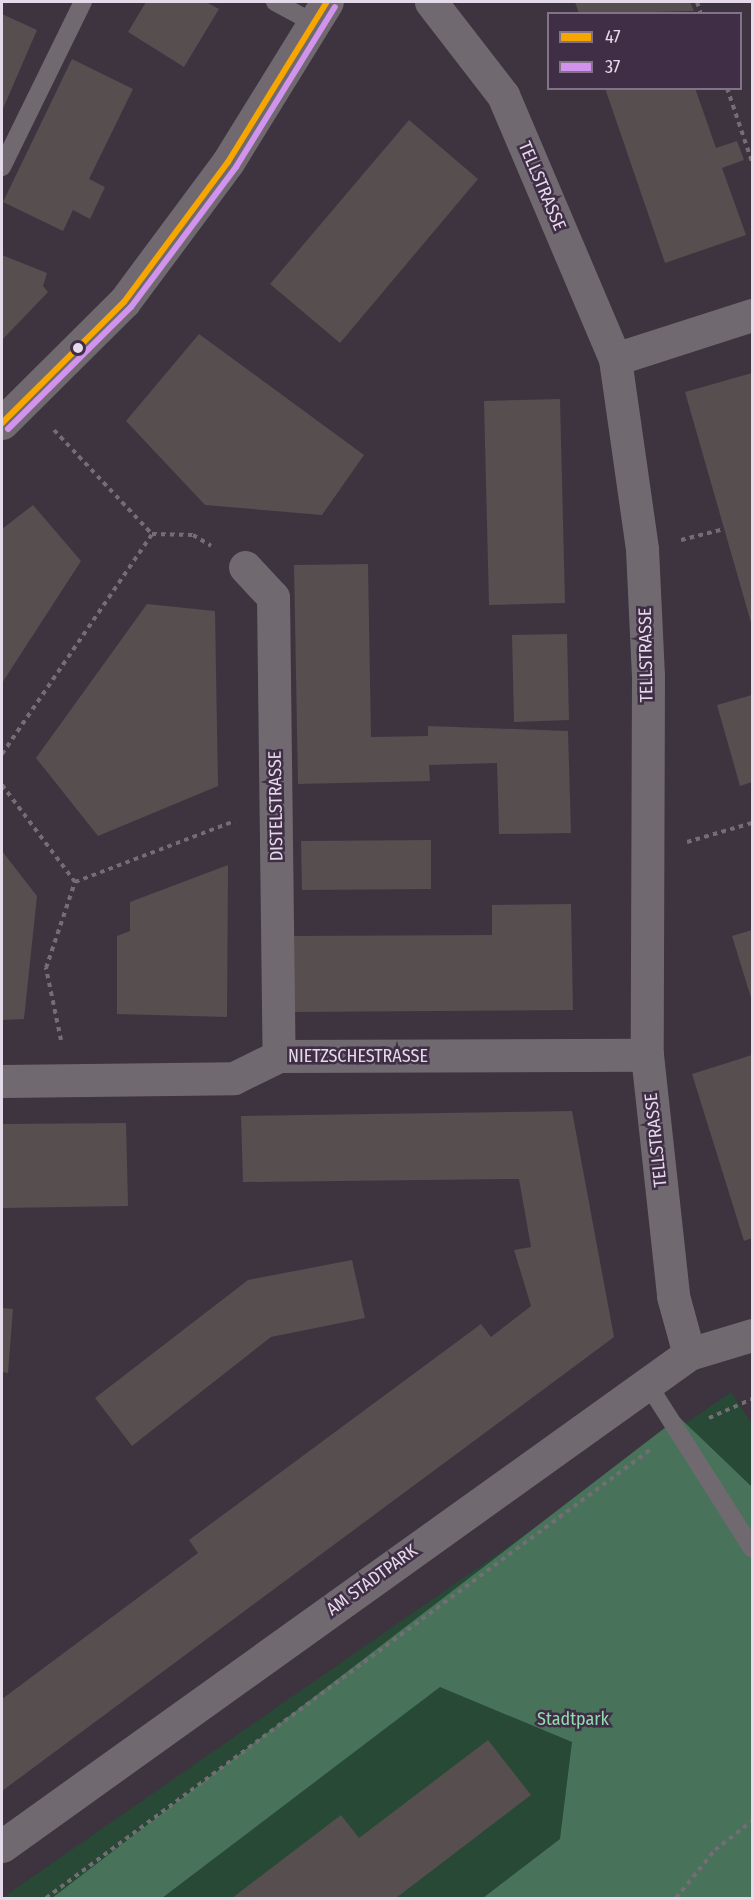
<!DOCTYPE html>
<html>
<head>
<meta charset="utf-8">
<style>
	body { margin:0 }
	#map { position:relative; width:754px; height:1900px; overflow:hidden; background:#3d3440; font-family:"Fira Sans Condensed",sans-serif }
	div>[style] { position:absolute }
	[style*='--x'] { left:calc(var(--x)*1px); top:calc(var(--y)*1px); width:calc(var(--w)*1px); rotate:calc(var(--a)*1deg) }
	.green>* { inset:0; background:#274936 }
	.forest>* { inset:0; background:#48725a }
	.building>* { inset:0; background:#564e4f }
	.path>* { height:4px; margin-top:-2px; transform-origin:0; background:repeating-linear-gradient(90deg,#736e73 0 4.5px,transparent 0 9px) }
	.lane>* { height:18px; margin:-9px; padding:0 9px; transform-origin:9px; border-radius:9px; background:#706a70 }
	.street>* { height:33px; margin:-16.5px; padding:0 16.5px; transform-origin:16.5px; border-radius:16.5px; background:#706a70 }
	.bus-1>* { height:6px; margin:-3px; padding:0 3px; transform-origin:3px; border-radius:3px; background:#f7a600 }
	.bus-2>* { height:6px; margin:-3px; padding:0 3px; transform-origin:3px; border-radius:3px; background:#d193ec }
	.dots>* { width:16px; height:16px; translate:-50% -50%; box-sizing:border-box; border:3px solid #402e46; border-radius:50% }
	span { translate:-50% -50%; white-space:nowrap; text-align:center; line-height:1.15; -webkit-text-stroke:5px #402e46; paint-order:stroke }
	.street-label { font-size:18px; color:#e5daea }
	.park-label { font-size:18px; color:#90deae }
	.frame { position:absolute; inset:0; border:3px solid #e5daea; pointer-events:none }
	.legend { position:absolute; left:547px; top:12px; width:195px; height:78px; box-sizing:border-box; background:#402e46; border:2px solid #827388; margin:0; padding:8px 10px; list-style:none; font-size:18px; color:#e5daea }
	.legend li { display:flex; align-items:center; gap:12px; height:30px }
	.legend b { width:30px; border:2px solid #827388 }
</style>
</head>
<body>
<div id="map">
	<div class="green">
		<div style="clip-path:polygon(731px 1392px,752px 1424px,752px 1898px,2px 1898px)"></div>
	</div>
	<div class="forest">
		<div style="clip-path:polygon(679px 1417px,752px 1487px,752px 1898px,483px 1898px,560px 1839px,572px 1742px,440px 1687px,162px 1898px,52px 1898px)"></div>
	</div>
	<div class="building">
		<div style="clip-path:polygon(146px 2px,206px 2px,219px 9px,184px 67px,128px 32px)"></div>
		<div style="clip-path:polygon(575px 2px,690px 2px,694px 11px,579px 14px)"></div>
		<div style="clip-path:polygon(2px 14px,37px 30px,2px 111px)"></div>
		<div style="clip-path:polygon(72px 59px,133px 89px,89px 179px,105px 187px,90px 219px,73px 210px,63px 231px,3px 202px)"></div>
		<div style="clip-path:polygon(605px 88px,695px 88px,716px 148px,737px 141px,744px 160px,722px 168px,746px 235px,665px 263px)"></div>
		<div style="clip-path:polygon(409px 120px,478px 179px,340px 343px,270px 284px)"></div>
		<div style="clip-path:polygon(2px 255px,47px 273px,43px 286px,48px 292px,2px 340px)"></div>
		<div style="clip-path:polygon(199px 334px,364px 455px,322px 515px,205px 505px,126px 421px)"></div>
		<div style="clip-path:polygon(752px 373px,752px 626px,685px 392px)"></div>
		<div style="clip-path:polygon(560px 399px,565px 603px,489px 605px,484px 401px)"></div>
		<div style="clip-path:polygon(33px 505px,81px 561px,2px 683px,2px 529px)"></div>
		<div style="clip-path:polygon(368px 564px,371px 737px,428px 736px,428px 726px,568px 731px,571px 833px,499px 834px,497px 763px,429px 765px,430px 781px,298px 784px,294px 565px)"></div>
		<div style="clip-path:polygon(147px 604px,215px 611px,218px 786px,98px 836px,36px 758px)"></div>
		<div style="clip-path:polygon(567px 634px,569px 720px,514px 722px,512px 635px)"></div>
		<div style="clip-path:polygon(752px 695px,752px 782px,740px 786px,717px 705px)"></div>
		<div style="clip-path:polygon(431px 840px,431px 889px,302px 890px,301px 841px)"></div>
		<div style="clip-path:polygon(2px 851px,37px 896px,24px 1019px,2px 1020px)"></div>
		<div style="clip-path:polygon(228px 865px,227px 1017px,117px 1014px,117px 936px,130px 931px,130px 902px)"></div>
		<div style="clip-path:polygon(571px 904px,573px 1010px,292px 1012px,291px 936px,492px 935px,492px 905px)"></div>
		<div style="clip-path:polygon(752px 930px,752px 1001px,732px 936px)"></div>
		<div style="clip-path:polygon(752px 1055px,752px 1238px,744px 1241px,692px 1074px)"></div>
		<div style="clip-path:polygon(572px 1111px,614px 1337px,2px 1791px,2px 1699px,198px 1553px,189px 1540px,481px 1324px,491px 1337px,531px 1306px,514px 1250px,531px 1247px,519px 1179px,243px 1182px,241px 1116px)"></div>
		<div style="clip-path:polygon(126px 1123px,128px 1206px,2px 1208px,2px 1124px)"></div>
		<div style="clip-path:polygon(352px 1260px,365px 1318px,271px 1337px,132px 1446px,95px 1398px,248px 1280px)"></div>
		<div style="clip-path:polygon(2px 1308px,13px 1309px,8px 1373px,2px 1372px)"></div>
		<div style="clip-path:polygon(488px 1740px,531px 1795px,396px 1898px,232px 1898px,341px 1815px,359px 1838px)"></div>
	</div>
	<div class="path">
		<div style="--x:697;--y:2;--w:13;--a:72"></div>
		<div style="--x:727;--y:88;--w:78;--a:71.3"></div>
		<div style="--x:54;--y:430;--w:143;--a:46.7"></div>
		<div style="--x:152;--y:534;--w:41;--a:1.4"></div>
		<div style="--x:193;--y:535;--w:21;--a:31"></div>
		<div style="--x:681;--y:540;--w:44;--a:-14.3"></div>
		<div style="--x:2;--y:754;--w:266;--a:-55.7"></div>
		<div style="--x:2;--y:785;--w:121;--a:53"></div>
		<div style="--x:75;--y:882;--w:171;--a:-20.9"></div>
		<div style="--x:687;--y:842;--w:68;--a:-16.3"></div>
		<div style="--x:61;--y:1040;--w:74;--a:-101.8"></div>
		<div style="--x:46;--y:968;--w:91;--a:-71.4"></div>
		<div style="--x:709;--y:1418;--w:47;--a:-23.8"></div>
		<div style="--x:46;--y:1898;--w:752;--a:-36.57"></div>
		<div style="--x:676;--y:1898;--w:62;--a:-50.9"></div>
		<div style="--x:715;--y:1850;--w:47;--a:-38.1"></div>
	</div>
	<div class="lane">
		<div style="--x:275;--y:2;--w:44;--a:28.3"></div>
		<div style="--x:2;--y:167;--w:184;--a:-63.9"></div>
		<div style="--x:649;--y:1386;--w:192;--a:57.6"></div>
	</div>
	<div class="street">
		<div style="--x:431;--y:2;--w:118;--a:52.3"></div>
		<div style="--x:503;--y:95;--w:287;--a:67"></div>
		<div style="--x:615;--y:359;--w:192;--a:81.9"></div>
		<div style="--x:642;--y:549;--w:127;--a:87.3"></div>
		<div style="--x:648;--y:676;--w:379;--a:90.2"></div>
		<div style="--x:647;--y:1055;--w:242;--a:83.8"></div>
		<div style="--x:673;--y:1296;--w:60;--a:74.6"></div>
		<div style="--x:615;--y:359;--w:144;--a:-17.8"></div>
		<div style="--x:2;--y:423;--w:172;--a:-44.8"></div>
		<div style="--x:124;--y:302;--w:174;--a:-53.4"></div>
		<div style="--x:228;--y:162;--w:188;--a:-58.3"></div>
		<div style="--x:245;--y:567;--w:41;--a:47"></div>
		<div style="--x:273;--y:597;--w:459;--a:89.3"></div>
		<div style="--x:2;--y:1081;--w:232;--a:-0.7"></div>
		<div style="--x:234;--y:1078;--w:50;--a:-26.1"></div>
		<div style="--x:279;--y:1056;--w:368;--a:-0.2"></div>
		<div style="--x:2;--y:1846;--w:845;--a:-35.61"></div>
		<div style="--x:689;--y:1354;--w:66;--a:-16.8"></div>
	</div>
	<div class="bus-1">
		<div style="--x:2;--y:423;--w:172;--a:-44.8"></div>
		<div style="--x:124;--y:302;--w:174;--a:-53.4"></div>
		<div style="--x:228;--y:162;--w:188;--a:-58.3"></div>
	</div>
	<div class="bus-2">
		<div style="--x:8;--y:429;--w:173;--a:-44.8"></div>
		<div style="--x:131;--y:307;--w:175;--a:-53.1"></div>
		<div style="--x:236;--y:167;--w:188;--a:-58.3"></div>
	</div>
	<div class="dots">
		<div style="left:78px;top:348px;background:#e5daea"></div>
	</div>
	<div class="street-label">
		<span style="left:542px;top:186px;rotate:67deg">TELLSTRASSE</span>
		<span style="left:646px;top:655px;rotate:-91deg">TELLSTRASSE</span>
		<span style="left:276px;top:806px;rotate:-91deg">DISTELSTRASSE</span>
		<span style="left:358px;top:1056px">NIETZSCHESTRASSE</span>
		<span style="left:656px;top:1140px;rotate:-96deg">TELLSTRASSE</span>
		<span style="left:372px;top:1580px;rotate:-36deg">AM STADTPARK</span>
	</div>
	<div class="park-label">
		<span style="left:573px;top:1719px">Stadtpark</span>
	</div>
	<div class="frame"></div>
	<ul class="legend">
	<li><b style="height:8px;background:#f7a600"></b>47</li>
	<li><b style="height:8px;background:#d193ec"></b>37</li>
	</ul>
</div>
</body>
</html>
